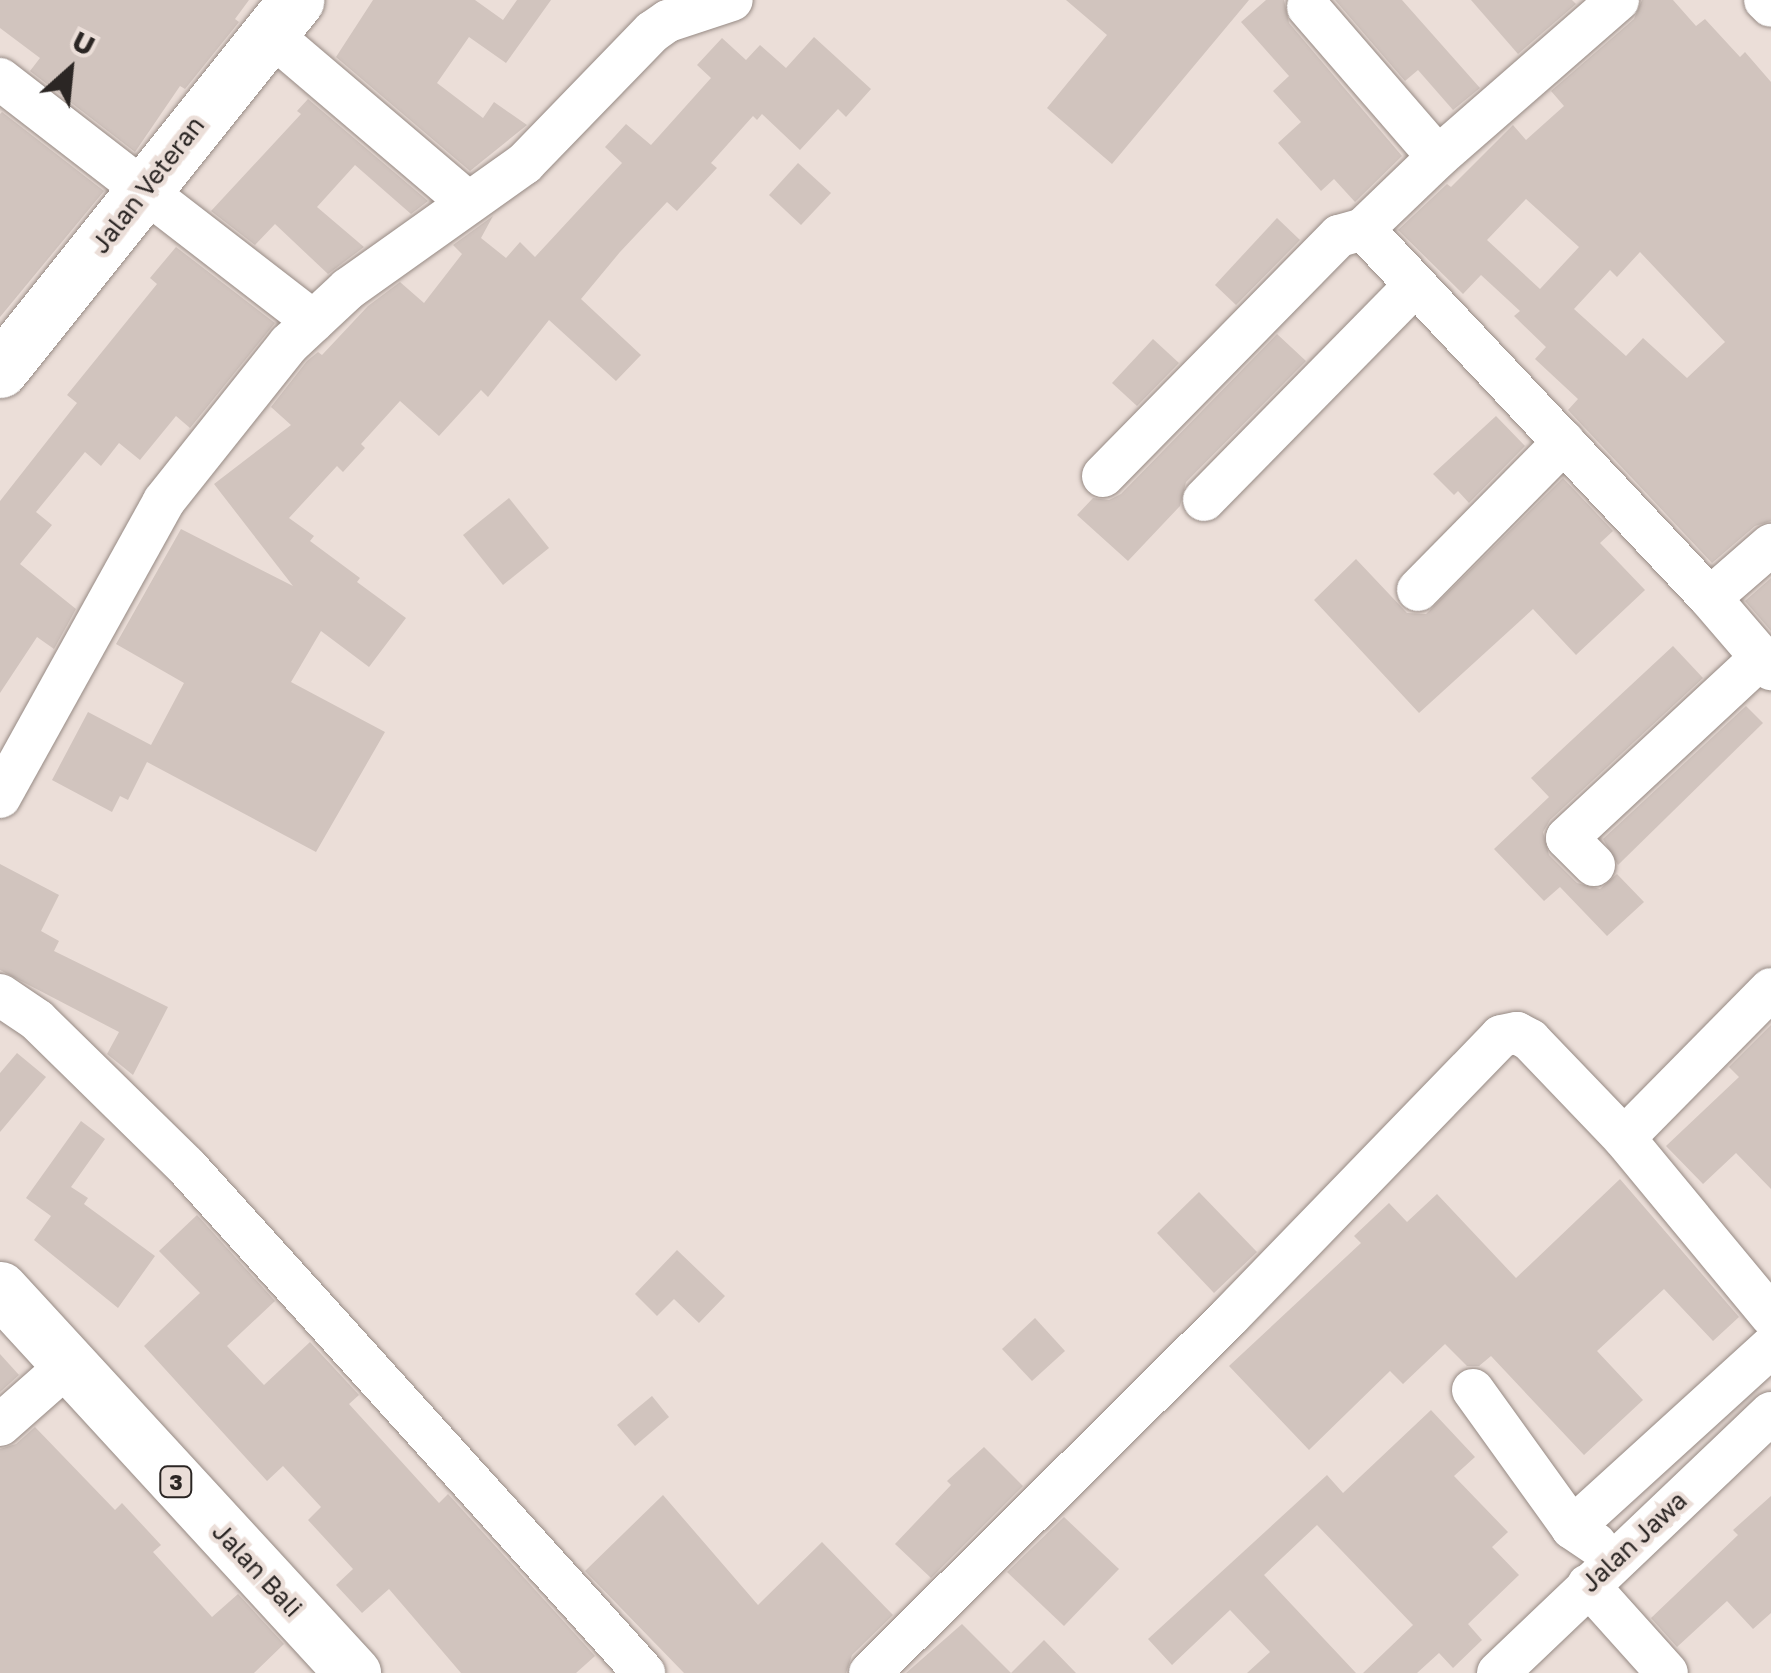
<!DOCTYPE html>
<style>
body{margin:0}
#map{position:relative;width:1771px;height:1673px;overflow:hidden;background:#ebded8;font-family:"Golos Text",sans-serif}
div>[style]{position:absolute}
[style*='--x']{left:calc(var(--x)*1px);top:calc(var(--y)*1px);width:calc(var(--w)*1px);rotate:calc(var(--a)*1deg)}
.building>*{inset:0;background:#d1c4be}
.roads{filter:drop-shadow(0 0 2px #968a84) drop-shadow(0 0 2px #968a84)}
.minor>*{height:42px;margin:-21px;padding:0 21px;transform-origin:21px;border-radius:21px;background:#fff}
.major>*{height:55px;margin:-27.5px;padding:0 27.5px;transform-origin:27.5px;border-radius:27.5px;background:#fff}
.highway>*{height:55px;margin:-27.5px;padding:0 27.5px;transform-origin:27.5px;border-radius:27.5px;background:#fff}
span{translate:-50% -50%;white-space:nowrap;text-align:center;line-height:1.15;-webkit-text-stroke:9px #ebded8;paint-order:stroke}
.shield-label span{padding:2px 8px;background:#ebded8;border:2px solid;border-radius:8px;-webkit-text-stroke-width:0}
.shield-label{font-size:22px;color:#2b2624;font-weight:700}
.street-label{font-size:25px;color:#2b2624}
.north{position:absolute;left:20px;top:20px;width:100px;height:100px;-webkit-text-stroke:8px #ebded8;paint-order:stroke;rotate:27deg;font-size:28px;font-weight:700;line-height:40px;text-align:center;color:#2b2624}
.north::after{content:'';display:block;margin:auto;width:35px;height:45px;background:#2b2624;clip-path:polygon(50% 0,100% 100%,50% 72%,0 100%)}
</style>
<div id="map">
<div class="building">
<i style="clip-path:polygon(0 0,249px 0,235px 19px,239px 22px,185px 89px,180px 86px,135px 152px,30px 71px,40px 58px,0 28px)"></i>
<i style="clip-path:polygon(373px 0,475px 0,503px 20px,517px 0,551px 0,506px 63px,469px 37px,437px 83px,483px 118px,494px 102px,527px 125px,470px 171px,336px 57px)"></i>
<i style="clip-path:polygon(1066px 0,1249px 0,1112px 164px,1047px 108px,1107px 35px)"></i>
<i style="clip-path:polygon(1266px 0,1284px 0,1289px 23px,1402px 156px,1355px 202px,1334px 179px,1321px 191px,1278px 143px,1301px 122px,1273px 91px,1289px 76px,1241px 22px)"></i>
<i style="clip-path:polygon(1335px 0,1402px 0,1480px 88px,1453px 110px,1418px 70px,1405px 81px)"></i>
<i style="clip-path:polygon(1471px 0,1572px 0,1576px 4px,1518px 54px)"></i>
<i style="clip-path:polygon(evenodd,1642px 0,1673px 0,1696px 26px,1705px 19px,1740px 57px,1745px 52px,1771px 82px,1771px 521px,1755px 526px,1712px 563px,1568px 410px,1578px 399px,1535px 359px,1546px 347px,1514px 316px,1520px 311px,1481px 275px,1463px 294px,1398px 230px,1447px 184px,1451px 187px,1513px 125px,1526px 140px,1564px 106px,1551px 91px,1634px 19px,1642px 0,1526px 199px,1579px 247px,1540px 289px,1487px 240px,1526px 199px,1642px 0,1640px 252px,1725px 342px,1687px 378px,1643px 338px,1626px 356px,1574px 309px,1610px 270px,1617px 277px,1640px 252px)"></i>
<i style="clip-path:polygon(814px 37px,871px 89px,846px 117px,838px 109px,800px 150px,762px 114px,757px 120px,753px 116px,711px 163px,717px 168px,677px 211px,667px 202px,620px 252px,581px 299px,641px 355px,616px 381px,549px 320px,488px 397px,481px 390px,439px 436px,400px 401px,361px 444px,365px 448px,343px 472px,337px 466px,289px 518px,314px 536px,310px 541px,360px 578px,357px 582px,406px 618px,369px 667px,321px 631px,291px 682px,385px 732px,316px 852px,147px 762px,128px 800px,120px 796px,112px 812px,52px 780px,88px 712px,151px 745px,184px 683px,116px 644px,181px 529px,293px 586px,214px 484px,291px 425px,271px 407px,307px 361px,318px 352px,322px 355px,368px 306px,400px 282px,424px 303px,462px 254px,453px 245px,493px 216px,481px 238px,506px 258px,520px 242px,535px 257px,622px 163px,605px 147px,626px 124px,651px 145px,711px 78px,697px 65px,722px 38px,746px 60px,760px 45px,786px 68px)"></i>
<i style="clip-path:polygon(308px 99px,428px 201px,411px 214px,355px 165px,317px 207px,364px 247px,328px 274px,275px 224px,255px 245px,211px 211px,301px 114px,297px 111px)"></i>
<i style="clip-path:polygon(2px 112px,104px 191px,0 317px,0 114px)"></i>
<i style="clip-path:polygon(798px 163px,831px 193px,801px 225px,769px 195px)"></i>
<i style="clip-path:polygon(1277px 218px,1300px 240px,1236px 305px,1215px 285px)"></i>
<i style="clip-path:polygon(176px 247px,275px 323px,190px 428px,176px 416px,140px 460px,119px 443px,101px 466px,85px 452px,36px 512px,52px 525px,20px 564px,76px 609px,54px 649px,37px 637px,0 693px,0 501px,77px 403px,67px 395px,157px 284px,150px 278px)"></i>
<i style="clip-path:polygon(1277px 334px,1306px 361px,1186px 482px,1180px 506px,1128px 561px,1077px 515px,1093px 498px,1109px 500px,1121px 494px)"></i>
<i style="clip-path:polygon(1153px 339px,1179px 363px,1137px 406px,1112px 383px)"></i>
<i style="clip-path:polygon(1496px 416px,1525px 446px,1469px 503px,1458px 491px,1454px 495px,1433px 474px)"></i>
<i style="clip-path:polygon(1563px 478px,1613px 531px,1600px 543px,1645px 590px,1576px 655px,1533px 609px,1419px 713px,1314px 600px,1356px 559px,1407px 613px,1426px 614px)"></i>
<i style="clip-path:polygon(509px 498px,549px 548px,503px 585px,463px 535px)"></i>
<i style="clip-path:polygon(1771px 578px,1771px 631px,1745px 601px)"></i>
<i style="clip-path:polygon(1673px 646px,1703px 678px,1550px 820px,1543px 832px,1549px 855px,1577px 883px,1600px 889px,1617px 874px,1644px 902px,1607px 936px,1560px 887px,1544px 901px,1494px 849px,1549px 797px,1531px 778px)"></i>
<i style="clip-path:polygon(1746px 706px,1763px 723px,1618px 865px,1603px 839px)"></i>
<i style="clip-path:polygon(0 864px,59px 895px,41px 931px,59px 941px,54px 951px,168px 1007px,133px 1075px,107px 1054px,119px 1032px,0 970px)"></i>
<i style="clip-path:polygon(1771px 1025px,1771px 1189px,1736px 1153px,1703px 1184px,1666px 1146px,1739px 1077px,1729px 1067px)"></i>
<i style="clip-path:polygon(17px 1053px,46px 1077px,0 1132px,0 1073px)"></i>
<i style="clip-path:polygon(81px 1121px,105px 1139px,71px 1187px,88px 1198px,84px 1204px,155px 1256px,118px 1308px,34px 1240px,51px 1216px,26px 1198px)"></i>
<i style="clip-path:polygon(1620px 1179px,1739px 1317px,1713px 1341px,1664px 1289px,1597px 1351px,1643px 1400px,1584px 1455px,1491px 1356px,1479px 1366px,1467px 1366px,1445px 1344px,1403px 1384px,1390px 1371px,1309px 1450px,1229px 1366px,1361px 1243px,1354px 1236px,1389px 1203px,1407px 1222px,1437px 1194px,1516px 1278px)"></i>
<i style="clip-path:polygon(1199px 1192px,1257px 1252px,1214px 1293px,1157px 1233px)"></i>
<i style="clip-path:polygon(197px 1215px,275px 1301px,227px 1346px,264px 1385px,310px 1342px,359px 1395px,349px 1404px,439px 1503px,448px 1494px,595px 1656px,576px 1673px,461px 1673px,389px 1589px,362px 1613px,336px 1585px,353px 1569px,308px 1520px,321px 1507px,283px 1466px,267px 1481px,144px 1346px,200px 1293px,159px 1251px)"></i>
<i style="clip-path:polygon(677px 1250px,725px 1296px,699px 1323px,674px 1299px,657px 1316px,635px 1294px)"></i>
<i style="clip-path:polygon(1035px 1318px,1065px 1351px,1032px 1381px,1002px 1349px)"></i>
<i style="clip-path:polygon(0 1354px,19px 1375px,0 1392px)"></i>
<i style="clip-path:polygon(652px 1396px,669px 1417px,635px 1446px,617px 1425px)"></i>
<i style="clip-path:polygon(1431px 1410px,1475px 1457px,1454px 1476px,1508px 1532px,1492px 1547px,1519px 1575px,1468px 1624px,1482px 1640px,1453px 1668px,1439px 1653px,1417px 1673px,1363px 1673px,1413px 1625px,1317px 1525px,1264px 1575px,1356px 1673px,1247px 1673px,1270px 1652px,1230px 1610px,1172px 1665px,1148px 1639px,1327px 1475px,1343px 1493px)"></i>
<i style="clip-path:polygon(35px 1427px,115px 1510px,122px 1503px,161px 1545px,153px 1552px,212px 1617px,238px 1594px,284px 1644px,254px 1673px,0 1673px,0 1449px,16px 1444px)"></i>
<i style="clip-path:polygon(984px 1447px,1023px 1486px,931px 1578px,895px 1544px,951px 1485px,947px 1481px)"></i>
<i style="clip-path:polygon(663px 1495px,758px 1605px,822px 1542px,893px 1615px,852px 1655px,846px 1673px,684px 1673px,585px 1571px)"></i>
<i style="clip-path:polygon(1771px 1496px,1771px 1613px,1753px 1629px,1727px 1601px,1677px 1647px,1651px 1618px,1738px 1535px,1733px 1530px)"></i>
<i style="clip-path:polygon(1064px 1517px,1119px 1569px,1064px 1626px,1007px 1572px)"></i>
<i style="clip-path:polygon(962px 1624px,1011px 1673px,1044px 1640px,1076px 1673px,906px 1673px)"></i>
</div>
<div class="roads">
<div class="minor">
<i style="--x:1765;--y:0;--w:8;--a:45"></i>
<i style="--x:1308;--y:7;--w:198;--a:49.1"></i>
<i style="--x:268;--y:32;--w:262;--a:40.4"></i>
<i style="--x:0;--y:79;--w:396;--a:37.7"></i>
<i style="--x:1363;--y:229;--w:507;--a:46.76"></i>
<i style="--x:1710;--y:598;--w:94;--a:49.3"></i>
<i style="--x:1103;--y:476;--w:337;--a:-45.5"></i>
<i style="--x:1339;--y:236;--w:25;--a:-16"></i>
<i style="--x:1363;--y:229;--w:104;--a:-43.8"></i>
<i style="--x:1438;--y:157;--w:239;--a:-41.1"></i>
<i style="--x:1204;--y:500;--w:300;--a:-45.5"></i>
<i style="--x:1418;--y:590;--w:208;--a:-45.4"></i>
<i style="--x:1710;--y:598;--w:81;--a:-41"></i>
<i style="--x:0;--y:797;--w:338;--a:-61"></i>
<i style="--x:164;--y:501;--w:201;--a:-51.5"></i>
<i style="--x:289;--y:344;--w:81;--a:-43"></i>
<i style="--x:348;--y:289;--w:216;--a:-35.4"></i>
<i style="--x:524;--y:164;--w:184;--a:-45.9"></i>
<i style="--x:652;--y:32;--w:19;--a:-35"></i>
<i style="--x:668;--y:21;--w:67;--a:-18.2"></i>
<i style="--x:1594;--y:865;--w:38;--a:-135"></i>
<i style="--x:1567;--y:838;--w:265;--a:-42.9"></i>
<i style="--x:0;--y:995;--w:45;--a:34"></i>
<i style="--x:37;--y:1020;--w:210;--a:44.4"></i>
<i style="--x:187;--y:1167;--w:682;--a:47.91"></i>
<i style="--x:1624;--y:1138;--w:209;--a:-45.4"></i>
<i style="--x:1473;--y:1390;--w:170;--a:54.3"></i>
<i style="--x:1572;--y:1528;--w:29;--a:34"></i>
<i style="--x:0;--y:1425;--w:91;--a:-41.4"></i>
<i style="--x:1572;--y:1528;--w:269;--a:-42.3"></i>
<i style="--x:1588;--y:1585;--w:118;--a:48.1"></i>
<i style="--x:870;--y:1673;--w:506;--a:-44.76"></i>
<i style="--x:1229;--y:1317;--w:391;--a:-45.9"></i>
<i style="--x:1501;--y:1036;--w:16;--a:-11"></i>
<i style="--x:1517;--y:1033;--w:15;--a:28"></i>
<i style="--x:1530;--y:1040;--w:136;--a:46.2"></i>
<i style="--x:1624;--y:1138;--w:231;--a:50.4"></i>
<i style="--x:1498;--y:1673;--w:377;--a:-43.6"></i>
</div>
<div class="major">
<i style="--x:0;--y:370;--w:474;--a:-51.3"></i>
</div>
<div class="highway">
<i style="--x:0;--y:1289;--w:522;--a:47.41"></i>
</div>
</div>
<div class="shield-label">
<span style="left:176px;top:1482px">3</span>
</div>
<div class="street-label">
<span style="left:148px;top:185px;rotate:-52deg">Jalan Veteran</span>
<span style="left:1634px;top:1542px;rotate:-43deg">Jalan Jawa</span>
<span style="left:257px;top:1570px;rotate:47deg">Jalan Bali</span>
</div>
<div class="north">U</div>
</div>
